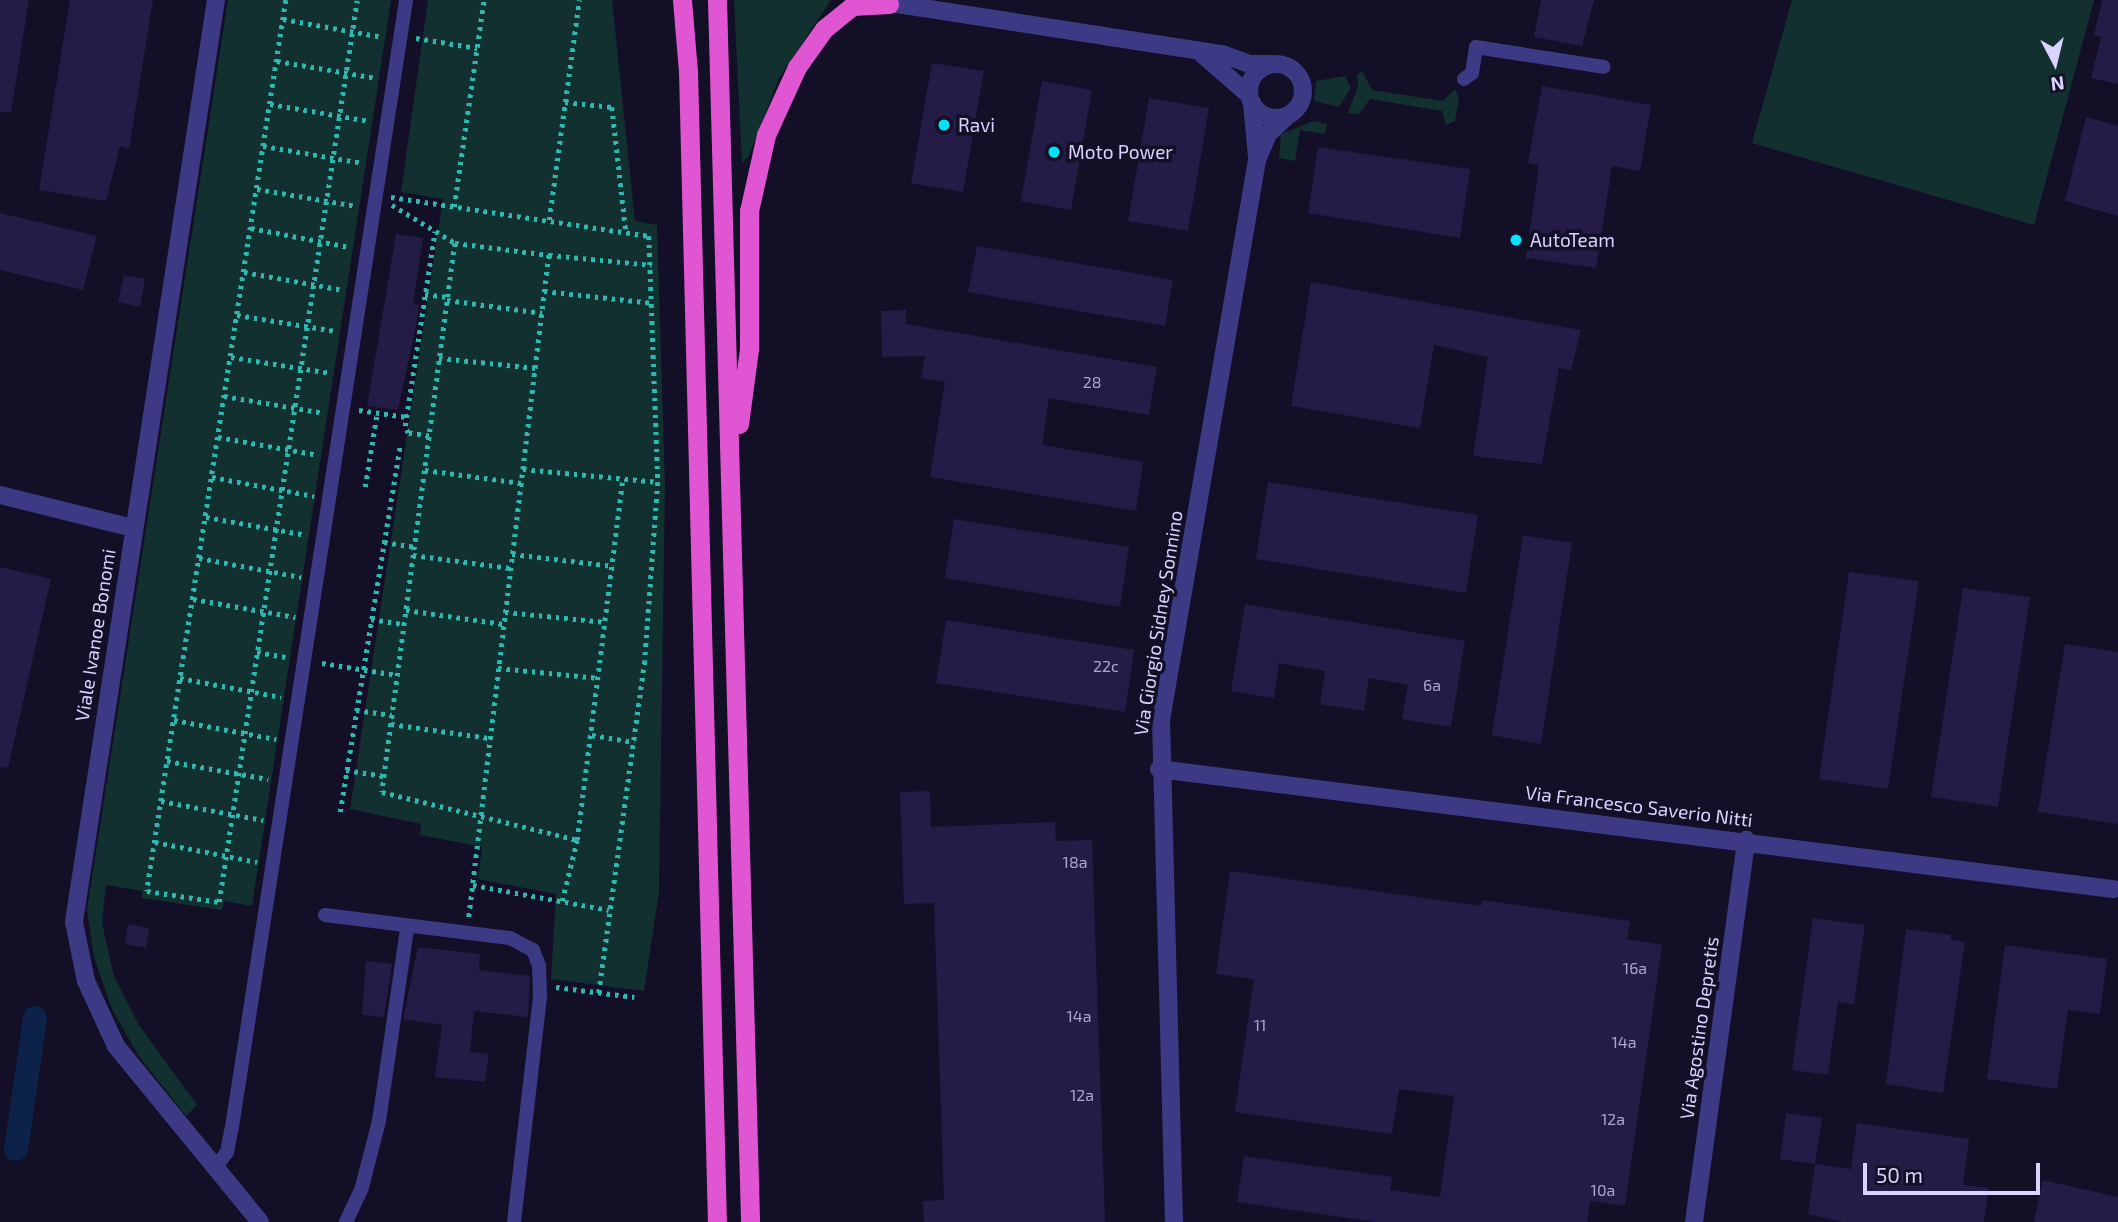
<!DOCTYPE html>
<style>
body{margin:0}
#map{position:relative;width:2118px;height:1222px;overflow:hidden;background:#130f26;font-family:"Exo 2",sans-serif}
div>[style]{position:absolute}
[style*='--x']{left:calc(var(--x)*1px);top:calc(var(--y)*1px);width:calc(var(--w)*1px);rotate:calc(var(--a)*1deg)}
.green>*{inset:0;background:#12302f}
.canal>*{height:24px;margin:-12px;padding:0 12px;transform-origin:12px;border-radius:12px;background:#0c2248}
.building>*{inset:0;background:#241b47}
.path>*{height:4.5px;margin-top:-2.25px;transform-origin:0;background:repeating-linear-gradient(90deg,#2fb8b0 0 3.5px,transparent 0 8.5px)}
.service>*{height:14px;margin:-7px;padding:0 7px;transform-origin:7px;border-radius:7px;background:#3d3a85}
.minor>*{height:18px;margin:-9px;padding:0 9px;transform-origin:9px;border-radius:9px;background:#3d3a85}
.minor>.ring{margin:-9px;padding:0;box-sizing:content-box;background:none;border:18px solid #3d3a85;border-radius:50%}
.trunk>*{height:19px;margin:-9.5px;padding:0 9.5px;transform-origin:9.5px;border-radius:9.5px;background:#e055d1}
.dots>*{width:19px;height:19px;translate:-50% -50%;box-sizing:border-box;border:4px solid #130f26;border-radius:50%}
span{translate:-50% -50%;white-space:nowrap;text-align:center;line-height:1.15;-webkit-text-stroke:7px #130f26;paint-order:stroke}
.number-label{font-size:16px;color:#aca6d1}
.number-label span{-webkit-text-stroke-width:0}
.poi-label{font-size:19px;color:#d9d4ff}
.left{translate:0 -50%;text-align:left}
.street-label{font-size:19px;color:#d9d4ff}
.north{position:absolute;left:2020px;top:28px;width:70px;height:70px;-webkit-text-stroke:5px #130f26;paint-order:stroke;rotate:173deg;font-size:19px;font-weight:700;line-height:28px;text-align:center;color:#d9d4ff}
.north::after{content:'';display:block;margin:auto;width:24px;height:32px;background:#d9d4ff;clip-path:polygon(50% 0,100% 100%,50% 72%,0 100%)}
.scale{position:absolute;left:1863px;top:1163px;width:177px;height:32px;box-sizing:border-box;border:4px solid #d9d4ff;border-top:0;padding-left:9px;font-size:21px;line-height:24px;white-space:nowrap;color:#d9d4ff;-webkit-text-stroke:5px #130f26;paint-order:stroke}
</style>
<div id="map">
<div class="green">
<i style="clip-path:polygon(228px 0,391px 0,252px 906px,224px 901px,222px 910px,142px 898px,142px 891px,106px 885px,102px 923px,114px 976px,139px 1025px,197px 1105px,186px 1116px,138px 1055px,111px 1007px,94px 957px,87px 910px)"></i>
<i style="clip-path:polygon(428px 0,612px 0,635px 221px,657px 225px,665px 484px,659px 892px,644px 991px,551px 979px,556px 894px,478px 879px,482px 847px,420px 835px,421px 824px,350px 809px,443px 199px,401px 192px)"></i>
<i style="clip-path:polygon(734px 0,831px 0,779px 78px,749px 156px,742px 163px)"></i>
<i style="clip-path:polygon(1792px 0,2094px 0,2034px 225px,1752px 143px)"></i>
<i style="clip-path:polygon(1362px 71px,1372px 90px,1443px 101px,1455px 89px,1459px 99px,1455px 121px,1446px 125px,1442px 111px,1370px 99px,1359px 114px,1348px 113px,1358px 86px,1357px 74px)"></i>
<i style="clip-path:polygon(1345px 76px,1351px 88px,1339px 107px,1314px 101px,1316px 81px)"></i>
<i style="clip-path:polygon(1314px 121px,1327px 124px,1325px 134px,1300px 130px,1295px 161px,1279px 158px,1281px 134px)"></i>
</div>
<div class="canal">
<i style="--x:16;--y:1149;--w:132;--a:-81.7"></i>
</div>
<div class="building">
<i style="clip-path:polygon(0 0,29px 0,11px 112px,0 112px)"></i>
<i style="clip-path:polygon(70px 0,153px 0,129px 149px,120px 146px,106px 201px,39px 190px)"></i>
<i style="clip-path:polygon(1541px 0,1594px 0,1582px 46px,1534px 37px)"></i>
<i style="clip-path:polygon(2102px 0,2118px 0,2118px 84px,2091px 78px,2101px 37px,2094px 35px)"></i>
<i style="clip-path:polygon(932px 63px,984px 71px,963px 192px,911px 183px)"></i>
<i style="clip-path:polygon(1042px 81px,1092px 90px,1071px 210px,1021px 201px)"></i>
<i style="clip-path:polygon(1542px 86px,1651px 105px,1640px 171px,1612px 166px,1596px 268px,1526px 258px,1539px 165px,1528px 163px)"></i>
<i style="clip-path:polygon(1149px 98px,1209px 108px,1188px 231px,1128px 221px)"></i>
<i style="clip-path:polygon(2086px 117px,2118px 126px,2118px 216px,2065px 201px)"></i>
<i style="clip-path:polygon(1318px 147px,1470px 169px,1460px 238px,1308px 213px)"></i>
<i style="clip-path:polygon(0 213px,97px 236px,83px 290px,0 270px)"></i>
<i style="clip-path:polygon(396px 234px,423px 238px,413px 304px,419px 305px,417px 321px,398px 410px,367px 406px)"></i>
<i style="clip-path:polygon(977px 246px,1173px 280px,1165px 326px,968px 292px)"></i>
<i style="clip-path:polygon(124px 275px,145px 279px,140px 307px,118px 302px)"></i>
<i style="clip-path:polygon(1311px 282px,1581px 330px,1571px 370px,1559px 368px,1542px 464px,1473px 456px,1488px 357px,1434px 345px,1420px 428px,1291px 406px)"></i>
<i style="clip-path:polygon(906px 310px,906px 324px,1157px 367px,1149px 415px,1049px 398px,1042px 445px,1143px 462px,1136px 511px,930px 477px,945px 382px,921px 378px,925px 356px,882px 357px,881px 311px)"></i>
<i style="clip-path:polygon(1268px 482px,1478px 515px,1466px 593px,1256px 559px)"></i>
<i style="clip-path:polygon(954px 519px,1129px 547px,1120px 607px,945px 578px)"></i>
<i style="clip-path:polygon(1523px 535px,1572px 543px,1541px 744px,1492px 735px)"></i>
<i style="clip-path:polygon(0 567px,51px 579px,8px 768px,0 767px)"></i>
<i style="clip-path:polygon(1849px 572px,1919px 581px,1888px 789px,1819px 779px)"></i>
<i style="clip-path:polygon(1963px 588px,2030px 597px,1998px 807px,1931px 797px)"></i>
<i style="clip-path:polygon(1245px 604px,1465px 641px,1451px 727px,1402px 719px,1408px 685px,1369px 678px,1364px 711px,1320px 704px,1325px 671px,1279px 663px,1274px 698px,1231px 691px)"></i>
<i style="clip-path:polygon(946px 620px,1134px 650px,1125px 712px,936px 683px)"></i>
<i style="clip-path:polygon(2065px 644px,2118px 652px,2118px 824px,2038px 812px)"></i>
<i style="clip-path:polygon(930px 791px,931px 827px,1055px 822px,1056px 841px,1092px 840px,1105px 1222px,924px 1222px,923px 1201px,944px 1200px,934px 903px,904px 904px,900px 792px)"></i>
<i style="clip-path:polygon(1230px 871px,1481px 906px,1482px 900px,1630px 921px,1627px 939px,1662px 945px,1625px 1206px,1590px 1201px,1587px 1222px,1376px 1222px,1237px 1202px,1244px 1156px,1392px 1177px,1390px 1190px,1440px 1197px,1454px 1096px,1399px 1089px,1392px 1134px,1235px 1112px,1254px 979px,1216px 974px)"></i>
<i style="clip-path:polygon(1813px 918px,1865px 925px,1854px 1005px,1838px 1002px,1828px 1075px,1792px 1070px)"></i>
<i style="clip-path:polygon(128px 924px,149px 928px,146px 948px,125px 944px)"></i>
<i style="clip-path:polygon(1906px 929px,1951px 935px,1951px 940px,1965px 942px,1943px 1093px,1886px 1084px)"></i>
<i style="clip-path:polygon(2005px 945px,2107px 959px,2100px 1014px,2068px 1010px,2057px 1089px,1987px 1079px)"></i>
<i style="clip-path:polygon(418px 947px,480px 954px,479px 970px,530px 976px,528px 1017px,474px 1011px,470px 1052px,489px 1054px,485px 1082px,435px 1077px,442px 1025px,403px 1019px)"></i>
<i style="clip-path:polygon(366px 961px,392px 964px,384px 1017px,362px 1015px)"></i>
<i style="clip-path:polygon(1786px 1113px,1822px 1118px,1815px 1164px,1780px 1159px)"></i>
<i style="clip-path:polygon(1857px 1123px,1969px 1139px,1963px 1185px,1989px 1188px,1984px 1222px,1843px 1222px,1808px 1214px,1815px 1164px,1851px 1169px)"></i>
<i style="clip-path:polygon(2043px 1180px,2118px 1197px,2118px 1222px,2034px 1222px)"></i>
</div>
<div class="path">
<i style="--x:286;--y:0;--w:902;--a:98.87"></i>
<i style="--x:147;--y:891;--w:73;--a:8.7"></i>
<i style="--x:219;--y:902;--w:912;--a:-81.3"></i>
<i style="--x:283;--y:19;--w:101;--a:10.3"></i>
<i style="--x:416;--y:38;--w:62;--a:9.3"></i>
<i style="--x:277;--y:61;--w:100;--a:9.7"></i>
<i style="--x:565;--y:102;--w:47;--a:6.1"></i>
<i style="--x:612;--y:107;--w:125;--a:83.6"></i>
<i style="--x:270;--y:104;--w:100;--a:9.7"></i>
<i style="--x:263;--y:146;--w:101;--a:9.6"></i>
<i style="--x:257;--y:189;--w:100;--a:9.7"></i>
<i style="--x:391;--y:197;--w:261;--a:8.6"></i>
<i style="--x:649;--y:236;--w:246;--a:87.9"></i>
<i style="--x:392;--y:205;--w:74;--a:31.1"></i>
<i style="--x:455;--y:243;--w:95;--a:7.3"></i>
<i style="--x:549;--y:255;--w:667;--a:96.89"></i>
<i style="--x:454;--y:207;--w:209;--a:-81.8"></i>
<i style="--x:549;--y:220;--w:222;--a:-82.2"></i>
<i style="--x:251;--y:228;--w:100;--a:11"></i>
<i style="--x:455;--y:243;--w:554;--a:97.57"></i>
<i style="--x:382;--y:792;--w:201;--a:13.8"></i>
<i style="--x:549;--y:255;--w:103;--a:5.5"></i>
<i style="--x:244;--y:272;--w:101;--a:10.3"></i>
<i style="--x:544;--y:291;--w:110;--a:6.3"></i>
<i style="--x:425;--y:294;--w:22;--a:8"></i>
<i style="--x:447;--y:300;--w:96;--a:7.8"></i>
<i style="--x:237;--y:315;--w:100;--a:9.2"></i>
<i style="--x:231;--y:357;--w:101;--a:9.1"></i>
<i style="--x:439;--y:358;--w:97;--a:5.9"></i>
<i style="--x:224;--y:396;--w:101;--a:9.6"></i>
<i style="--x:359;--y:410;--w:48;--a:8.5"></i>
<i style="--x:429;--y:436;--w:21;--a:-172"></i>
<i style="--x:408;--y:433;--w:8;--a:-113"></i>
<i style="--x:405;--y:426;--w:197;--a:-81.3"></i>
<i style="--x:218;--y:437;--w:102;--a:10.2"></i>
<i style="--x:523;--y:469;--w:136;--a:5.5"></i>
<i style="--x:658;--y:482;--w:179;--a:94.2"></i>
<i style="--x:645;--y:661;--w:335;--a:97.9"></i>
<i style="--x:425;--y:470;--w:97;--a:7.7"></i>
<i style="--x:212;--y:477;--w:104;--a:10.6"></i>
<i style="--x:365;--y:487;--w:75;--a:-80.8"></i>
<i style="--x:206;--y:517;--w:102;--a:10.2"></i>
<i style="--x:384;--y:542;--w:30;--a:9"></i>
<i style="--x:512;--y:554;--w:102;--a:6.8"></i>
<i style="--x:413;--y:555;--w:98;--a:7.6"></i>
<i style="--x:199;--y:558;--w:104;--a:10.6"></i>
<i style="--x:193;--y:599;--w:104;--a:10"></i>
<i style="--x:406;--y:610;--w:98;--a:8.2"></i>
<i style="--x:505;--y:612;--w:101;--a:5.7"></i>
<i style="--x:371;--y:619;--w:33;--a:9"></i>
<i style="--x:257;--y:652;--w:29;--a:10"></i>
<i style="--x:322;--y:663;--w:76;--a:9.1"></i>
<i style="--x:498;--y:668;--w:102;--a:5.6"></i>
<i style="--x:180;--y:678;--w:103;--a:10.7"></i>
<i style="--x:356;--y:710;--w:36;--a:8"></i>
<i style="--x:174;--y:720;--w:104;--a:10.6"></i>
<i style="--x:391;--y:724;--w:99;--a:8.1"></i>
<i style="--x:592;--y:735;--w:43;--a:9.5"></i>
<i style="--x:167;--y:761;--w:103;--a:10.1"></i>
<i style="--x:346;--y:770;--w:38;--a:9"></i>
<i style="--x:161;--y:801;--w:104;--a:10.6"></i>
<i style="--x:340;--y:812;--w:372;--a:-80.7"></i>
<i style="--x:155;--y:842;--w:104;--a:11.1"></i>
<i style="--x:473;--y:885;--w:138;--a:10.4"></i>
<i style="--x:562;--y:901;--w:63;--a:-76.2"></i>
<i style="--x:577;--y:840;--w:365;--a:-82.8"></i>
<i style="--x:556;--y:987;--w:79;--a:7.3"></i>
</div>
<div class="service">
<i style="--x:1464;--y:79;--w:10;--a:-37"></i>
<i style="--x:1472;--y:73;--w:26;--a:-81"></i>
<i style="--x:1476;--y:47;--w:129;--a:8.9"></i>
<i style="--x:325;--y:915;--w:186;--a:7.1"></i>
<i style="--x:510;--y:938;--w:26;--a:28"></i>
<i style="--x:533;--y:950;--w:17;--a:69"></i>
<i style="--x:539;--y:966;--w:31;--a:88"></i>
<i style="--x:540;--y:997;--w:226;--a:96.6"></i>
<i style="--x:215;--y:1168;--w:20;--a:-53"></i>
<i style="--x:227;--y:1152;--w:25;--a:-79"></i>
<i style="--x:232;--y:1127;--w:1140;--a:-81.22"></i>
<i style="--x:346;--y:1222;--w:38;--a:-65"></i>
<i style="--x:362;--y:1187;--w:68;--a:-75.6"></i>
<i style="--x:379;--y:1121;--w:195;--a:-81.7"></i>
</div>
<div class="minor">
<i style="--x:216;--y:0;--w:933;--a:98.76"></i>
<i style="--x:74;--y:922;--w:60;--a:78.5"></i>
<i style="--x:86;--y:981;--w:72;--a:65.2"></i>
<i style="--x:116;--y:1046;--w:227;--a:50.7"></i>
<i style="--x:878;--y:1;--w:348;--a:8.8"></i>
<i style="--x:1222;--y:54;--w:30;--a:20"></i>
<i style="--x:1250;--y:64;--w:23;--a:0"></i>
<i style="--x:1202;--y:54;--w:62;--a:41.1"></i>
<i class="ring" style="left:1249px;top:64px;width:36px;height:36px"></i>
<i style="--x:1252;--y:103;--w:54;--a:84.7"></i>
<i style="--x:0;--y:495;--w:137;--a:13.9"></i>
<i style="--x:1159;--y:769;--w:962;--a:7.17"></i>
<i style="--x:1174;--y:1222;--w:502;--a:-91.48"></i>
<i style="--x:1161;--y:720;--w:568;--a:-80.27"></i>
<i style="--x:1257;--y:160;--w:28;--a:-67"></i>
<i style="--x:1268;--y:134;--w:25;--a:-43"></i>
<i style="--x:1694;--y:1222;--w:386;--a:-82.2"></i>
</div>
<div class="trunk">
<i style="--x:682;--y:0;--w:71;--a:85.2"></i>
<i style="--x:688;--y:71;--w:1151;--a:88.56"></i>
<i style="--x:717;--y:0;--w:1222;--a:88.45"></i>
<i style="--x:739;--y:424;--w:76;--a:-82.4"></i>
<i style="--x:749;--y:349;--w:138;--a:-90"></i>
<i style="--x:749;--y:211;--w:78;--a:-77.4"></i>
<i style="--x:766;--y:135;--w:75;--a:-65.5"></i>
<i style="--x:797;--y:67;--w:47;--a:-54.6"></i>
<i style="--x:824;--y:29;--w:36;--a:-39"></i>
<i style="--x:852;--y:6;--w:37;--a:-3"></i>
</div>
<div class="dots">
<i style="left:944px;top:125px;background:#00e5ff"></i>
<i style="left:1054px;top:152px;background:#00e5ff"></i>
<i style="left:1516px;top:240px;background:#00e5ff"></i>
</div>
<div class="number-label">
<span style="left:1092px;top:382px">28</span>
<span style="left:1106px;top:666px">22c</span>
<span style="left:1432px;top:685px">6a</span>
<span style="left:1075px;top:862px">18a</span>
<span style="left:1635px;top:968px">16a</span>
<span style="left:1079px;top:1016px">14a</span>
<span style="left:1260px;top:1025px">11</span>
<span style="left:1624px;top:1042px">14a</span>
<span style="left:1082px;top:1095px">12a</span>
<span style="left:1613px;top:1119px">12a</span>
<span style="left:1603px;top:1190px">10a</span>
</div>
<div class="poi-label">
<span class="left" style="left:958px;top:125px">Ravi</span>
<span class="left" style="left:1068px;top:152px">Moto Power</span>
<span class="left" style="left:1530px;top:240px">AutoTeam</span>
</div>
<div class="street-label">
<span style="left:1158px;top:623px;rotate:-81deg">Via Giorgio Sidney Sonnino</span>
<span style="left:95px;top:635px;rotate:-81deg">Viale Ivanoe Bonomi</span>
<span style="left:1639px;top:806px;rotate:7deg">Via Francesco Saverio Nitti</span>
<span style="left:1699px;top:1028px;rotate:-82deg">Via Agostino Depretis</span>
</div>
<div class="north">N</div>
<div class="scale">50 m</div>
</div>
